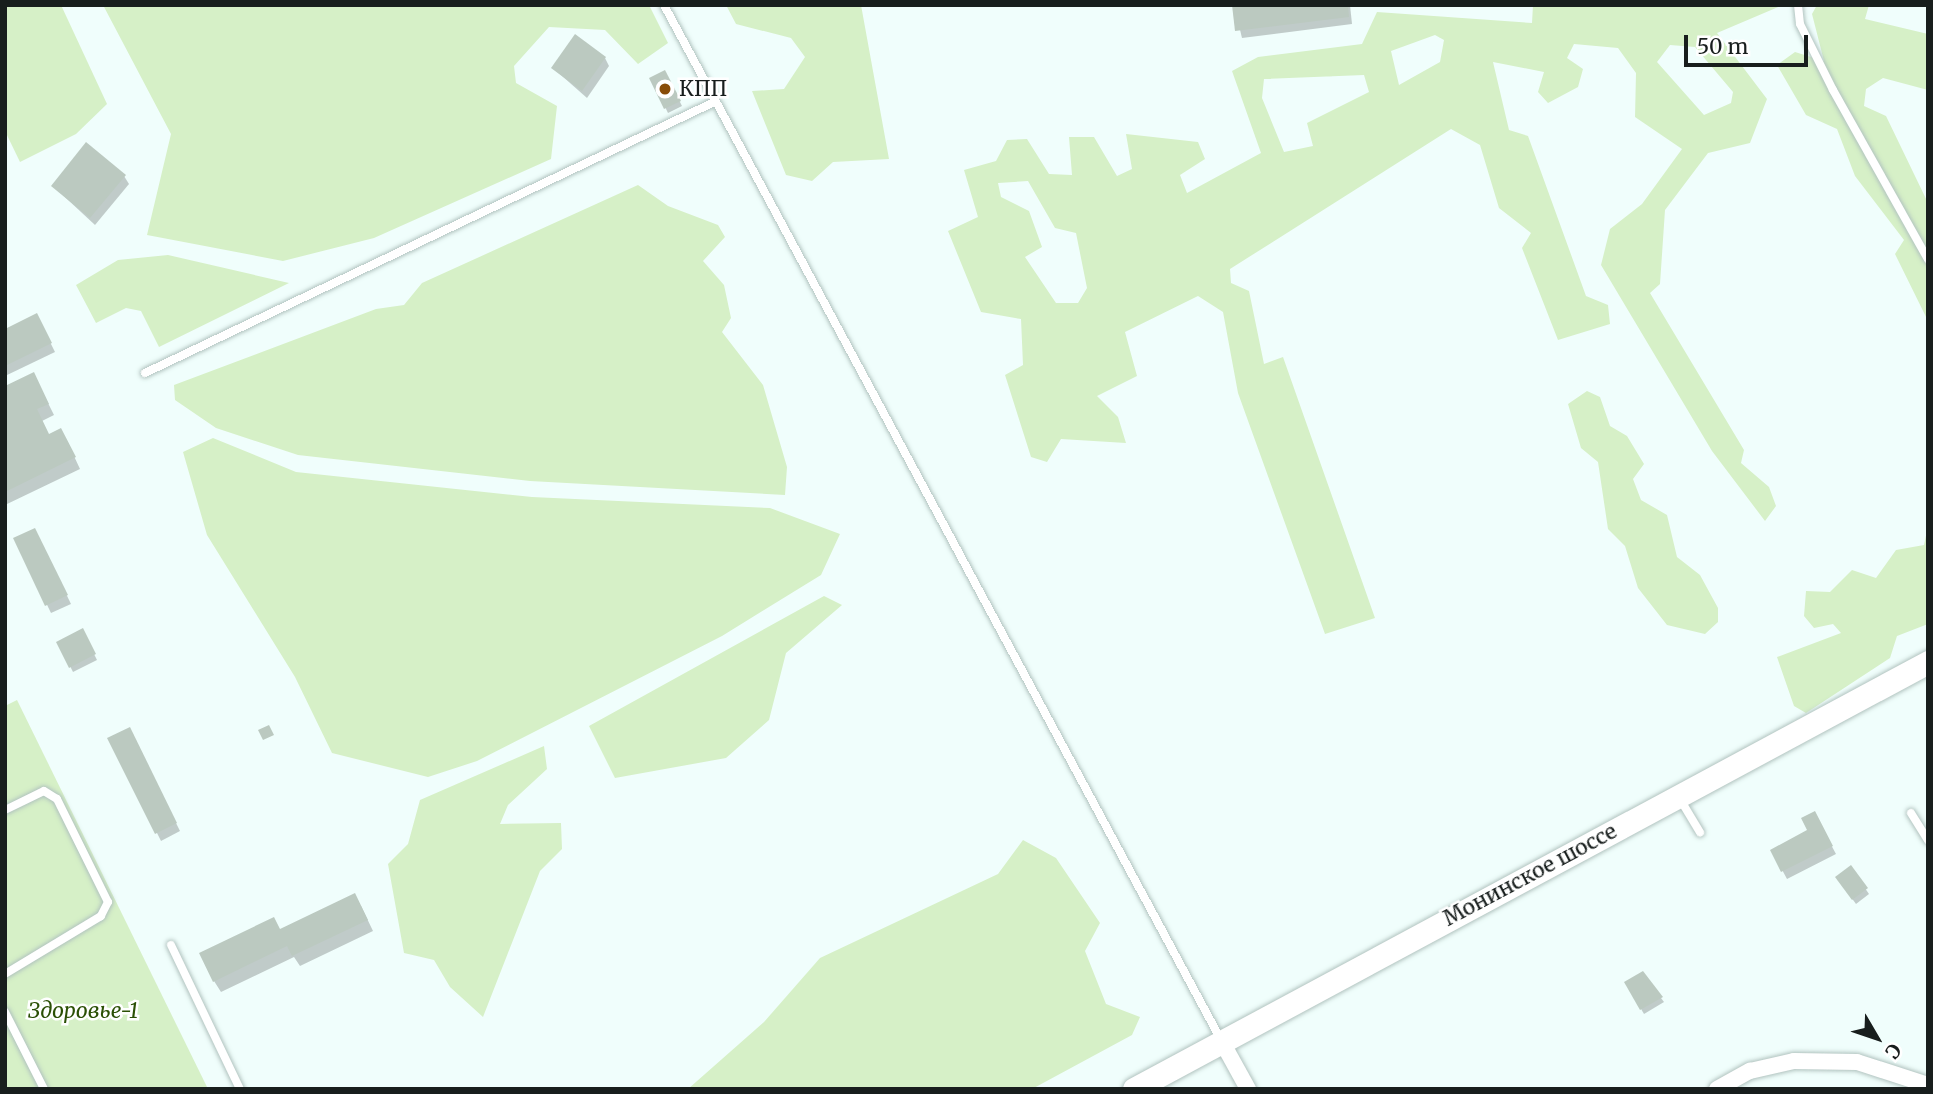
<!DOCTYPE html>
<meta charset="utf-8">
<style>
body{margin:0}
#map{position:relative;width:1933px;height:1094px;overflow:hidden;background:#f0fefc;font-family:Merriweather,serif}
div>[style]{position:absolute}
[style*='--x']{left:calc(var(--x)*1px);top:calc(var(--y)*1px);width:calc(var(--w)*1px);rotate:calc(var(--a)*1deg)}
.green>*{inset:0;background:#d6f0c7}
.shadow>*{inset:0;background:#0003}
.building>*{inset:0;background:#bbc9c0}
.roads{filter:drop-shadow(0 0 2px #b1c3bf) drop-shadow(0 0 2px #b1c3bf)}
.lane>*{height:8px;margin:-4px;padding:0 4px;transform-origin:4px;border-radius:4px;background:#fff}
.street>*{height:16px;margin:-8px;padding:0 8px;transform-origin:8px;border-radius:8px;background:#fff}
.secondary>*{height:23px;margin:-11.5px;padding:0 11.5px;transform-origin:11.5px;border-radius:11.5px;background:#fff}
.dots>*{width:19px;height:19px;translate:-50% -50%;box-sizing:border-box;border:4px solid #fff;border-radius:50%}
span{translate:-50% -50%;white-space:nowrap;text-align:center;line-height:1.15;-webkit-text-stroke:5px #fff;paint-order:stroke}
.poi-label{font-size:21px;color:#181e1d}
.left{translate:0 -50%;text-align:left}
.street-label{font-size:21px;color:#181e1d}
.park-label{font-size:21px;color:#2b5005;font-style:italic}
.frame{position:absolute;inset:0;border:7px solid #181e1d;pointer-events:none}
.north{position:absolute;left:1842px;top:1003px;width:70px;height:70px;-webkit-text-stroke:5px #fff;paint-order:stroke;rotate:129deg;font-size:19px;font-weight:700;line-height:28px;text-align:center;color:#181e1d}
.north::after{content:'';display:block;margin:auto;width:24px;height:32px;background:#181e1d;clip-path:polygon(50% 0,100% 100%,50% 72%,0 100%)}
.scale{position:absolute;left:1684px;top:35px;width:124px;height:32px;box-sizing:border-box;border:4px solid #181e1d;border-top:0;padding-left:9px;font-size:21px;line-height:24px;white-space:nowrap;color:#181e1d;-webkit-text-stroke:5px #fff;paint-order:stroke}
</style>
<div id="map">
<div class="green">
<i style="clip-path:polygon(5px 5px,61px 5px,107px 104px,76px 134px,20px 162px,5px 131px)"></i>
<i style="clip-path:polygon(103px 5px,649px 5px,668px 43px,638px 64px,605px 30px,549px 27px,514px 66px,516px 83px,557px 106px,551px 159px,374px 238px,283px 261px,147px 235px,171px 134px)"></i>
<i style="clip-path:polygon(726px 5px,861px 5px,889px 159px,833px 162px,812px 181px,786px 175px,752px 91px,784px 89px,805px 57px,791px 38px,736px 24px)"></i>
<i style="clip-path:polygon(evenodd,1533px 5px,1783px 5px,1717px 33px,1767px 99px,1750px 143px,1708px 153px,1665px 210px,1660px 284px,1650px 293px,1744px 450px,1741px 463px,1769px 487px,1776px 506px,1765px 521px,1712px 451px,1601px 265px,1610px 229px,1642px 204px,1682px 149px,1635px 117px,1636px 73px,1618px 48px,1574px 44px,1567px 58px,1583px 69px,1578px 87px,1548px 103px,1538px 92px,1544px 72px,1493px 62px,1509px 130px,1528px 136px,1586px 296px,1608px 305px,1610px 324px,1558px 340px,1522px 248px,1531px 233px,1499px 208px,1480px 145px,1451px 129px,1230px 269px,1231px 283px,1249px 291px,1264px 364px,1283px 357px,1375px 618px,1325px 634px,1238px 393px,1223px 312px,1198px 296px,1125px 332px,1137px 376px,1097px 396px,1118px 417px,1126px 443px,1061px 439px,1047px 462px,1031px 457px,1005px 375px,1023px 365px,1021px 319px,981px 312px,948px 231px,978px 217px,964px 170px,996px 161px,1007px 140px,1027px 139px,1049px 174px,1072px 175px,1069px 137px,1094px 137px,1117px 176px,1132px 169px,1126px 134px,1198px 142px,1205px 159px,1180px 175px,1187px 193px,1261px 153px,1232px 71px,1258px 57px,1362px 44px,1377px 12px,1532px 23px,1533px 5px,1435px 35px,1444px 40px,1440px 62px,1399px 85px,1391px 51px,1435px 35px,1533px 5px,1670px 45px,1695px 47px,1733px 92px,1731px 103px,1704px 115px,1657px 62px,1670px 45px,1533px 5px,1364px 75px,1369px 92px,1307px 123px,1313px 146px,1284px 152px,1262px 98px,1264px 79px,1364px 75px,1533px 5px,1028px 181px,1055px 228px,1076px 233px,1087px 288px,1078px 303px,1056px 303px,1025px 257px,1042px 247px,1029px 211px,1001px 197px,998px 183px,1028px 181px)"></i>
<i style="clip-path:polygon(1817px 5px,1869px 5px,1865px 19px,1928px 34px,1928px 90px,1883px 78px,1866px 89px,1864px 106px,1886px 116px,1928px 203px,1928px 321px,1895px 254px,1904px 240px,1855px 176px,1837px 129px,1806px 115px,1777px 65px,1795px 52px,1824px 61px,1812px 14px)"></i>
<i style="clip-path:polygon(638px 185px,668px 206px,718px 225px,725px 237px,703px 261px,724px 285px,731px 318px,722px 332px,763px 385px,787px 467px,785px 495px,530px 481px,298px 455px,216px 428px,175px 400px,174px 385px,376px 309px,404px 305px,422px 283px)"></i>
<i style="clip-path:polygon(168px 255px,289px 283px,159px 347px,141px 311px,126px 308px,96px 323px,76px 285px,118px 260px)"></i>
<i style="clip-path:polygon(1587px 391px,1600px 397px,1610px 426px,1627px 436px,1644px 464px,1633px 479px,1641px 500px,1667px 515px,1677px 557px,1700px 575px,1718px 608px,1718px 622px,1705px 634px,1667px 625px,1638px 588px,1625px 546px,1608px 529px,1598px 462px,1581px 448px,1568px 404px)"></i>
<i style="clip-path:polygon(213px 438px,296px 472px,532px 497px,770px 508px,840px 534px,821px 575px,722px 636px,477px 761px,428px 777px,332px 753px,295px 677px,207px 535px,183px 452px)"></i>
<i style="clip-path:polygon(1928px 526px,1928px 624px,1897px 636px,1890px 658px,1806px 713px,1794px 706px,1777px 657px,1841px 633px,1833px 624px,1814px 628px,1804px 616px,1806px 591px,1830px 592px,1852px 570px,1876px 578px,1896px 550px,1924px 545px)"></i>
<i style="clip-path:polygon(824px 596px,842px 605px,786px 653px,769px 720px,726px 758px,615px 778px,589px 726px)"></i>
<i style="clip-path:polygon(17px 700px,208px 1089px,5px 1089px,5px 706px)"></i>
<i style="clip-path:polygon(544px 746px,547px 769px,508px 805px,500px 824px,561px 823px,562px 849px,540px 871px,483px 1017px,450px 987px,434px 960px,404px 953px,388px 864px,408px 844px,420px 800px)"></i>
<i style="clip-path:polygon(1023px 840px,1056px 858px,1100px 923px,1085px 951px,1106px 1004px,1140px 1017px,1132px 1035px,1032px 1089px,688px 1089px,764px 1022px,820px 958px,998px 874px)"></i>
</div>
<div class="shadow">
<i style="clip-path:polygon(1234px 5px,1350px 5px,1352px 24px,1242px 38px)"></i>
<i style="clip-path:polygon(605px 58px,609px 66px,587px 98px,553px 68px)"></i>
<i style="clip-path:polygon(665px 72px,682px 106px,668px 113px,651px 78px)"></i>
<i style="clip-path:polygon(124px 176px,129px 184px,95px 225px,53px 186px)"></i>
<i style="clip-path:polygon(41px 324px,55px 352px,5px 376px,5px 331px)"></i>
<i style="clip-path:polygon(39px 385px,54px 415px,42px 421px,49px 436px,67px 441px,80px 469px,5px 505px,5px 388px)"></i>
<i style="clip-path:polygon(39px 538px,71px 604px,51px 613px,15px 539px)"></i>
<i style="clip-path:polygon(82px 630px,97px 660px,73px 672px,58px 642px)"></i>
<i style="clip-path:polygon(133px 737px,180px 831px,161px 841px,157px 833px)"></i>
<i style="clip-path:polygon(1814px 813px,1836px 854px,1787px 879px,1772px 851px,1810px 831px)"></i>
<i style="clip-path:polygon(1851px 868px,1869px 894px,1856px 904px,1840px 882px)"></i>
<i style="clip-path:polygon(361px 906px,373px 931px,300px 966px,294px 957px,221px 992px,214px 981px,280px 930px)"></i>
<i style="clip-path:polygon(1626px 983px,1661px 998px,1664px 1002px,1644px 1014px)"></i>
</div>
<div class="building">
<i style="clip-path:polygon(1232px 5px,1348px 5px,1349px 17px,1235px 31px)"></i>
<i style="clip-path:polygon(575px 34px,606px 57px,582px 91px,551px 68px)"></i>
<i style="clip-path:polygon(665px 70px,681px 101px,664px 109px,649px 78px)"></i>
<i style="clip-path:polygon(86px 142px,126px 175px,90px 218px,51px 186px)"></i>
<i style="clip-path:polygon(37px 313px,52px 343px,5px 366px,5px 329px)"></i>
<i style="clip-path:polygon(34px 372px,49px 404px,37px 409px,49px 434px,61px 428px,76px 457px,5px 492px,5px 386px)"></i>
<i style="clip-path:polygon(35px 528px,68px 595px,45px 606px,13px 538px)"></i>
<i style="clip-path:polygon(83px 628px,96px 654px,69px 668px,56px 642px)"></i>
<i style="clip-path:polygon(269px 725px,274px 735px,263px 740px,258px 730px)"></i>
<i style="clip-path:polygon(130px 727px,177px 823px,155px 834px,107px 738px)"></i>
<i style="clip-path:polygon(1815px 811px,1833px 846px,1781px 872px,1770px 850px,1807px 830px,1801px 818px)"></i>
<i style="clip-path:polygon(1851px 865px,1868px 888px,1852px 900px,1835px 877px)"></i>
<i style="clip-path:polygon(355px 893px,368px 920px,292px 956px,287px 946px,213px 982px,199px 953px,274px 917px,280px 929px)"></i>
<i style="clip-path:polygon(1643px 971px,1663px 997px,1640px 1010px,1624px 982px)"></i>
</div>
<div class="roads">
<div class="lane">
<i style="--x:664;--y:5;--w:1175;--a:61.71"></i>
<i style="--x:1798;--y:5;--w:19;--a:84"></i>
<i style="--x:1800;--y:24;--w:74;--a:63.4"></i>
<i style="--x:1833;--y:90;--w:194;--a:60.7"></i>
<i style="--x:145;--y:373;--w:628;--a:-25.46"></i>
<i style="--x:1680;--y:799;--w:39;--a:59"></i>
<i style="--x:5;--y:810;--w:43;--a:-26"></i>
<i style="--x:44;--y:791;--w:15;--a:32"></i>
<i style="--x:57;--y:799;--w:115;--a:63.7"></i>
<i style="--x:108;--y:902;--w:16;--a:117"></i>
<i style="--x:101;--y:916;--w:112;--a:148.9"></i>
<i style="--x:1911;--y:813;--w:32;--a:58"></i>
<i style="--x:171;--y:945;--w:160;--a:64.4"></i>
<i style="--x:5;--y:1012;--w:86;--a:63.1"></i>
</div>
<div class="street">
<i style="--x:1221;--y:1040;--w:56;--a:61.1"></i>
<i style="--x:1717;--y:1089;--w:38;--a:-29"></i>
<i style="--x:1750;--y:1071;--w:45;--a:-12.8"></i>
<i style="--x:1794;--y:1061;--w:63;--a:0.9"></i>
<i style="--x:1857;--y:1062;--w:75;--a:17.9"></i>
</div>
<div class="secondary">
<i style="--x:1134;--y:1089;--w:902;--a:-28.27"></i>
</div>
</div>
<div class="dots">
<i style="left:665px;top:89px;background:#884c08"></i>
</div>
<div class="poi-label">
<span class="left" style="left:679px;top:89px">КПП</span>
</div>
<div class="street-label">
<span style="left:1530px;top:875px;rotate:-28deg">Монинское шоссе</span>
</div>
<div class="park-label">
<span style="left:83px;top:1011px">Здоровье-1</span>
</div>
<div class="frame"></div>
<div class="north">С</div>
<div class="scale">50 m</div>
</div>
